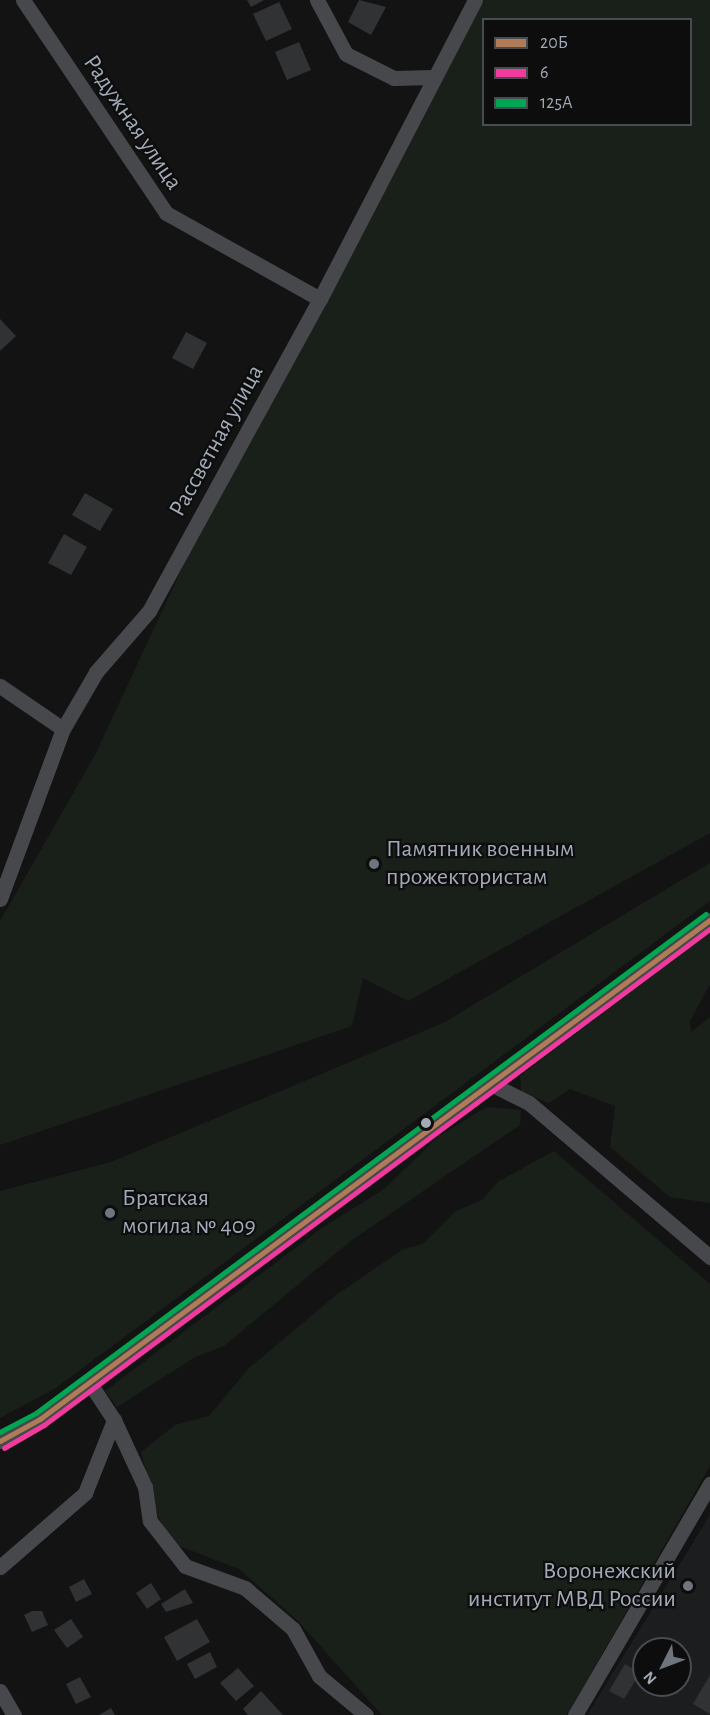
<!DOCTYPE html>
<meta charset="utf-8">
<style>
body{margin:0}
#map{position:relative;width:710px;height:1715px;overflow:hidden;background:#131313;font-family:"Alegreya Sans",sans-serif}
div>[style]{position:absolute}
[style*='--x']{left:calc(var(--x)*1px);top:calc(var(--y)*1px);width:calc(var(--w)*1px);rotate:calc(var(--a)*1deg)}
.built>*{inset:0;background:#1c1d1f}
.green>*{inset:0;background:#182019}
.building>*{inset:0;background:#313234}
.minor>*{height:15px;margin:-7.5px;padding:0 7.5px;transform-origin:7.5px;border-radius:7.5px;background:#46484c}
.bus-1>*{height:4.5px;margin:-2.25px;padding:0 2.25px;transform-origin:2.25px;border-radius:2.25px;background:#b07c57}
.bus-2>*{height:4.5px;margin:-2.25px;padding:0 2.25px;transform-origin:2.25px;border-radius:2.25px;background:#f13a9d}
.bus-3>*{height:4.5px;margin:-2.25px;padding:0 2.25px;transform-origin:2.25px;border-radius:2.25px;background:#00a651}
.dots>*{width:16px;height:16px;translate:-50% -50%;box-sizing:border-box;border:3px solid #0d0d0e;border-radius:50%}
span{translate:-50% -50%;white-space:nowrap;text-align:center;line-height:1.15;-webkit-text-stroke:4.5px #0d0d0e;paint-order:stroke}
.street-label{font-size:24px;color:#a1aab6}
.poi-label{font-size:24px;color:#a1aab6}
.left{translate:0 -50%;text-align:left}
.right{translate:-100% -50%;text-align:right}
.legend{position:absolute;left:482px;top:18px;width:210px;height:108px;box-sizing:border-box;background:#0d0d0e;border:2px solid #484c51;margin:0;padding:8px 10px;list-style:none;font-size:18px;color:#a1aab6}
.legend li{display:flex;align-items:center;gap:12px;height:30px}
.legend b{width:30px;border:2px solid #484c51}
.north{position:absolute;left:632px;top:1637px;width:60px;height:60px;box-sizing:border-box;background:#0d0d0e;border:2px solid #484c51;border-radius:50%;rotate:228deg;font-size:16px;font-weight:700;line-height:24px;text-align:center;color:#a1aab6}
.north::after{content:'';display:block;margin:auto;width:21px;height:27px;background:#6f757d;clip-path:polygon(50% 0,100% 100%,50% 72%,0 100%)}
</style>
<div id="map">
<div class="built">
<i style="clip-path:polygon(evenodd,710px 1514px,710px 1715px,587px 1715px,705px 1523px,710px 1514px,644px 1649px,680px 1649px,680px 1685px,644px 1685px,644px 1649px)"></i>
</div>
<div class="green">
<i style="clip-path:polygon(evenodd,484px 0,710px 0,710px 833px,408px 1001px,363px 978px,352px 1026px,0 1145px,0 921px,95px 755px,212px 504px,484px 0,484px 20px,690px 20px,690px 124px,484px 124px,484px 20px)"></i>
<i style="clip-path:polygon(710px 863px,710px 901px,56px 1388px,0 1418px,0 1191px,111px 1162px,443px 1023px)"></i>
<i style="clip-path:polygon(710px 933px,710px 984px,690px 1021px,691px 1032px,710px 1017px,710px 1203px,670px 1197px,610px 1147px,615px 1106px,570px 1089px,549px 1103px,521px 1092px,520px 1076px)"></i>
<i style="clip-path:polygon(486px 1107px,521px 1110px,520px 1125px,352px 1240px,224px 1346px,195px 1357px,117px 1407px,105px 1391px,322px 1228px,384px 1189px,438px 1137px)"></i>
<i style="clip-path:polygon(554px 1151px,710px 1284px,710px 1466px,567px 1715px,382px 1715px,297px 1620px,239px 1569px,174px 1544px,158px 1517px,141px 1452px,175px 1425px,209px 1416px,248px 1369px,336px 1295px,402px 1250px,422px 1244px,456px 1211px,482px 1200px,499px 1181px)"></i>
</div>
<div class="building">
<i style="clip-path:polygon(247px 0,264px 0,251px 7px)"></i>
<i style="clip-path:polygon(359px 0,386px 7px,371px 35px,348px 22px)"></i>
<i style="clip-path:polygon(279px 2px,292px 29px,266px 41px,253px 14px)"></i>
<i style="clip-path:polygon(299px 42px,311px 70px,287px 80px,275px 52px)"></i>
<i style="clip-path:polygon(0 319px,16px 336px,0 351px)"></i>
<i style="clip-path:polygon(186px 332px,207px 343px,193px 369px,172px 358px)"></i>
<i style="clip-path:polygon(85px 493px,113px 509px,100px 531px,72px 515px)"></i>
<i style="clip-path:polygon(64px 534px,87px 547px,71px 575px,48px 563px)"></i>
<i style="clip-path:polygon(84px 1579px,92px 1594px,76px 1602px,69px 1587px)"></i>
<i style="clip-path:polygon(151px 1583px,161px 1599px,147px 1609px,136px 1593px)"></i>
<i style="clip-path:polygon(185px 1589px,193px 1603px,166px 1612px,161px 1604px)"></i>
<i style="clip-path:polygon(32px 1611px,42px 1611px,48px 1625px,32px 1632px,24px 1615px)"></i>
<i style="clip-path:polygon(71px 1619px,83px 1637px,67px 1648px,54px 1630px)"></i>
<i style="clip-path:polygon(197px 1619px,210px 1642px,177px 1661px,164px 1637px)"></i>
<i style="clip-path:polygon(210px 1652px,217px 1667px,195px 1679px,187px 1664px)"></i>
<i style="clip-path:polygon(625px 1664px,640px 1673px,624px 1699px,609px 1691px)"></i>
<i style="clip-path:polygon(238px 1668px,254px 1686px,236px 1701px,220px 1683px)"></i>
<i style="clip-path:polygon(710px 1675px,710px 1714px,693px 1704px)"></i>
<i style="clip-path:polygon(80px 1677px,91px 1697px,76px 1704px,66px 1684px)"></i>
<i style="clip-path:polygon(261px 1691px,283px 1715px,248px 1715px,243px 1709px)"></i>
<i style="clip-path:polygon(111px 1708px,115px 1715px,99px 1715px)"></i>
</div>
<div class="minor">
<i style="--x:23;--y:0;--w:257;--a:56.1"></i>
<i style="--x:166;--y:213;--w:176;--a:29.2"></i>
<i style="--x:317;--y:0;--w:61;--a:61.8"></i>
<i style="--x:346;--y:54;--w:54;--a:26.6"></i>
<i style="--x:394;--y:78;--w:40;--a:-1.4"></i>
<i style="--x:0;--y:686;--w:76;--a:34.3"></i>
<i style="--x:0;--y:899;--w:181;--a:-69.7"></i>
<i style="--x:63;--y:729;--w:66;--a:-59.9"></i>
<i style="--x:96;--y:672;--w:81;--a:-49"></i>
<i style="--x:149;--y:611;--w:356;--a:-61.3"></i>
<i style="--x:320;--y:299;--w:337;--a:-62.6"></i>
<i style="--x:491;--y:1084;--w:42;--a:26.6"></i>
<i style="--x:529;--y:1103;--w:238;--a:40.4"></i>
<i style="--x:114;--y:1420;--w:74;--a:65.2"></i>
<i style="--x:145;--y:1487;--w:34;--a:82"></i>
<i style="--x:150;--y:1521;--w:57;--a:52.1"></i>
<i style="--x:185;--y:1566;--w:64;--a:20.1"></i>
<i style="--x:245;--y:1588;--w:63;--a:40.5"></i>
<i style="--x:293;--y:1629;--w:54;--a:61"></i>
<i style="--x:319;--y:1676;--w:61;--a:39.7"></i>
<i style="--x:0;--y:1441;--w:46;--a:-28.8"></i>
<i style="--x:40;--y:1419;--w:835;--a:-36.68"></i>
<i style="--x:0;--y:1567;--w:113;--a:-41"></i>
<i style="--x:85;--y:1493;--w:79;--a:-68.3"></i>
<i style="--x:114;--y:1420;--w:45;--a:-123.3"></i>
<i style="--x:0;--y:1691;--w:28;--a:60"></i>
<i style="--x:575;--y:1715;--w:268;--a:-59.7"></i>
</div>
<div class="bus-1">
<i style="--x:0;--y:1441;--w:46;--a:-28.8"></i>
<i style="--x:40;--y:1419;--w:835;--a:-36.68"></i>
</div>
<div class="bus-2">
<i style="--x:4;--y:1448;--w:46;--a:-29.9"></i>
<i style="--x:44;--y:1425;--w:830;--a:-36.68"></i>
</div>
<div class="bus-3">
<i style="--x:0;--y:1432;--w:41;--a:-27.8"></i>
<i style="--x:36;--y:1413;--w:835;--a:-36.68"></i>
</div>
<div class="dots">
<i style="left:374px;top:864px;background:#6f757d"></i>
<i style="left:426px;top:1123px;background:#a1aab6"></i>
<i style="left:110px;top:1213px;background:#6f757d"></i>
<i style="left:688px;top:1586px;background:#6f757d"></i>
</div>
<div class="street-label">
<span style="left:132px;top:123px;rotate:56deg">Радужная улица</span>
<span style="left:217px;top:441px;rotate:-61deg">Рассветная улица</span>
</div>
<div class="poi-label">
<span class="left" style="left:386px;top:864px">Памятник военным<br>прожектористам</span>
<span class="left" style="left:122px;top:1213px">Братская<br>могила № 409</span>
<span class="right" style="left:676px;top:1586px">Воронежский<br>институт МВД России</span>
</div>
<ul class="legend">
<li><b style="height:8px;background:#b07c57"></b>20Б</li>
<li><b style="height:8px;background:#f13a9d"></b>6</li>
<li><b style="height:8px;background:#00a651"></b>125А</li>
</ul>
<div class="north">N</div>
</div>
